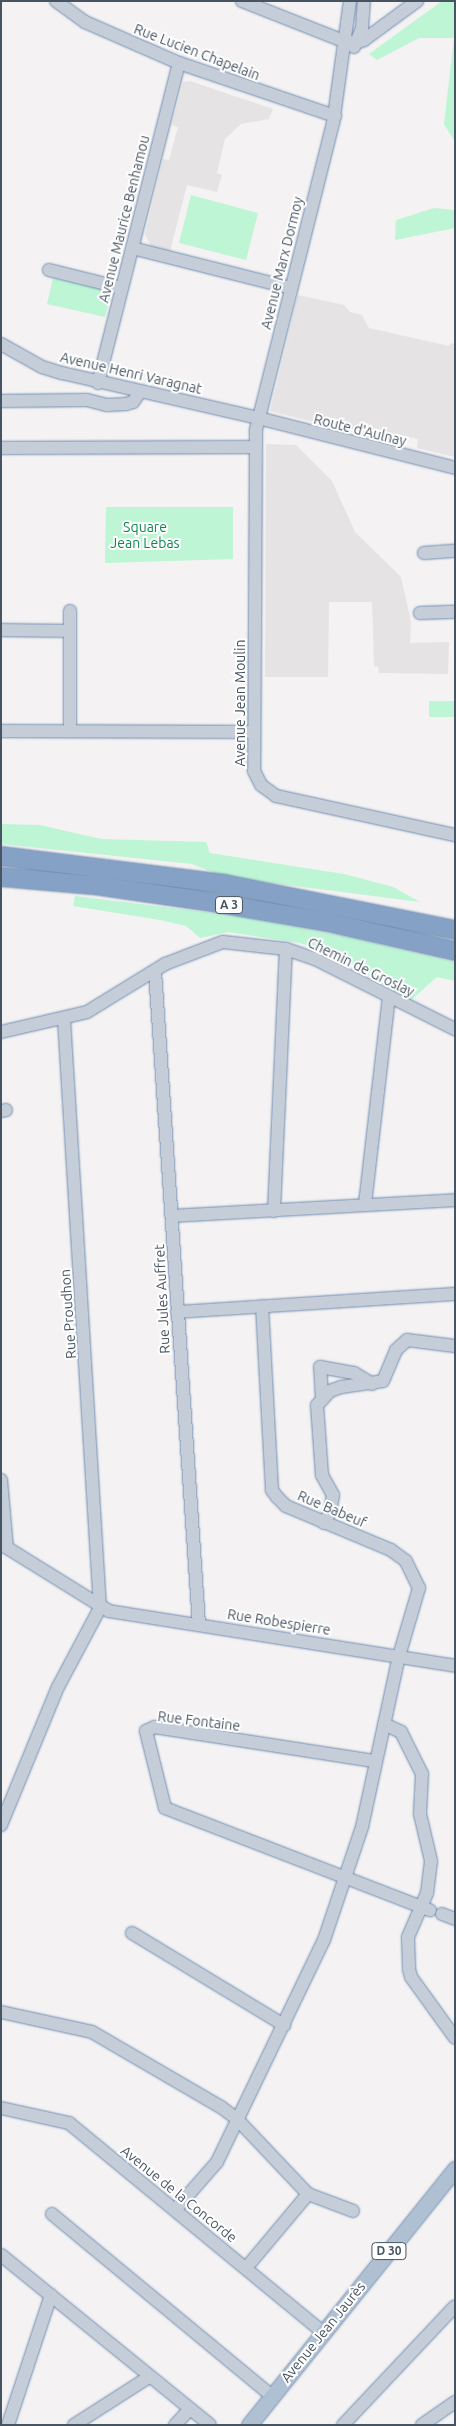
<!DOCTYPE html>
<meta charset="utf-8">
<style>
body{margin:0}
#map{position:relative;width:456px;height:2426px;overflow:hidden;background:#f4f2f2;font-family:Ubuntu,sans-serif}
div>[style]{position:absolute}
[style*='--x']{left:calc(var(--x)*1px);top:calc(var(--y)*1px);width:calc(var(--w)*1px);rotate:calc(var(--a)*1deg)}
.education>*{inset:0;background:#e5e3e4}
.green>*{inset:0;background:#bdf5d5}
.roads{filter:drop-shadow(0 0 1px #708cb1) drop-shadow(0 0 1px #708cb1)}
.minor>*{height:12px;margin:-6px;padding:0 6px;transform-origin:6px;border-radius:6px;background:#c4cdd8}
.major>*{height:15px;margin:-7.5px;padding:0 7.5px;transform-origin:7.5px;border-radius:7.5px;background:#afc0d3}
.highway>*{height:18px;margin:-9px;padding:0 9px;transform-origin:9px;border-radius:9px;background:#85a1c5}
span{translate:-50% -50%;white-space:nowrap;text-align:center;line-height:1.15;-webkit-text-stroke:4px #fff;paint-order:stroke}
.shield-label span{padding:1px 4px;background:#fff;border:1px solid;border-radius:4px;-webkit-text-stroke-width:0}
.shield-label{font-size:12px;color:#475462;font-weight:700}
.street-label{font-size:14px;color:#475462}
.park-label{font-size:14px;color:#0e8850}
.frame{position:absolute;inset:0;border:2px solid #475462;pointer-events:none}
</style>
<div id="map">
<div class="education">
<i style="clip-path:polygon(190px 81px,273px 109px,269px 119px,241px 124px,225px 139px,217px 173px,222px 175px,217px 192px,187px 185px,170px 251px,151px 247px,145px 234px,163px 159px,169px 160px,178px 127px,172px 125px,183px 82px)"></i>
<i style="clip-path:polygon(298px 295px,344px 305px,350px 312px,362px 315px,369px 328px,449px 346px,450px 343px,455px 344px,455px 457px,417px 448px,418px 439px,402px 436px,392px 441px,352px 432px,352px 429px,338px 428px,270px 411px)"></i>
<i style="clip-path:polygon(266px 444px,296px 445px,332px 481px,355px 532px,401px 577px,411px 622px,410px 643px,449px 642px,448px 674px,379px 673px,378px 667px,374px 666px,372px 602px,329px 602px,328px 677px,265px 677px)"></i>
</div>
<div class="green">
<i style="clip-path:polygon(442px 1px,455px 1px,455px 142px,444px 124px,454px 38px,419px 38px,377px 60px,369px 54px)"></i>
<i style="clip-path:polygon(191px 195px,258px 213px,246px 260px,179px 243px)"></i>
<i style="clip-path:polygon(434px 208px,455px 210px,455px 228px,395px 240px,396px 220px)"></i>
<i style="clip-path:polygon(53px 278px,106px 290px,110px 298px,105px 317px,47px 304px)"></i>
<i style="clip-path:polygon(106px 507px,233px 507px,233px 559px,105px 563px)"></i>
<i style="clip-path:polygon(429px 701px,455px 701px,455px 717px,429px 717px)"></i>
<i style="clip-path:polygon(1px 824px,40px 825px,101px 839px,206px 842px,210px 853px,344px 874px,393px 887px,420px 902px,225px 877px,192px 864px,1px 844px)"></i>
<i style="clip-path:polygon(75px 896px,237px 916px,348px 937px,455px 962px,455px 981px,437px 977px,410px 1001px,338px 956px,300px 943px,228px 932px,200px 938px,186px 926px,160px 920px,73px 906px)"></i>
</div>
<div class="roads">
<div class="minor">
<i style="--x:56;--y:1;--w:36;--a:36"></i>
<i style="--x:85;--y:22;--w:103;--a:23.6"></i>
<i style="--x:179;--y:63;--w:165;--a:18.8"></i>
<i style="--x:242;--y:1;--w:106;--a:21.5"></i>
<i style="--x:341;--y:40;--w:15;--a:11"></i>
<i style="--x:356;--y:43;--w:9;--a:-21"></i>
<i style="--x:364;--y:40;--w:66;--a:-36.3"></i>
<i style="--x:350;--y:1;--w:123;--a:97.9"></i>
<i style="--x:333;--y:123;--w:317;--a:104.1"></i>
<i style="--x:256;--y:430;--w:341;--a:90.3"></i>
<i style="--x:254;--y:771;--w:16;--a:63"></i>
<i style="--x:261;--y:785;--w:19;--a:36"></i>
<i style="--x:276;--y:796;--w:183;--a:12.3"></i>
<i style="--x:354;--y:47;--w:21;--a:-67"></i>
<i style="--x:362;--y:28;--w:27;--a:-86"></i>
<i style="--x:132;--y:248;--w:164;--a:14.1"></i>
<i style="--x:49;--y:270;--w:75;--a:13.9"></i>
<i style="--x:1;--y:344;--w:47;--a:29.3"></i>
<i style="--x:42;--y:367;--w:21;--a:17"></i>
<i style="--x:62;--y:373;--w:201;--a:12.9"></i>
<i style="--x:258;--y:418;--w:203;--a:14.2"></i>
<i style="--x:98;--y:383;--w:330;--a:-75.8"></i>
<i style="--x:1;--y:401;--w:86;--a:-0.7"></i>
<i style="--x:87;--y:400;--w:21;--a:14"></i>
<i style="--x:107;--y:405;--w:19;--a:-3"></i>
<i style="--x:126;--y:404;--w:7;--a:-16"></i>
<i style="--x:133;--y:402;--w:12;--a:-55"></i>
<i style="--x:1;--y:448;--w:254;--a:-0.2"></i>
<i style="--x:424;--y:553;--w:31;--a:-4"></i>
<i style="--x:420;--y:613;--w:35;--a:-2"></i>
<i style="--x:1;--y:630;--w:69;--a:0.8"></i>
<i style="--x:1;--y:731;--w:252;--a:0.2"></i>
<i style="--x:70;--y:731;--w:120;--a:-90"></i>
<i style="--x:155;--y:971;--w:655;--a:86.15"></i>
<i style="--x:1;--y:1032;--w:88;--a:-13.1"></i>
<i style="--x:87;--y:1012;--w:92;--a:-31.6"></i>
<i style="--x:165;--y:964;--w:62;--a:-20.8"></i>
<i style="--x:223;--y:942;--w:63;--a:6.3"></i>
<i style="--x:286;--y:949;--w:31;--a:19"></i>
<i style="--x:315;--y:959;--w:157;--a:26.6"></i>
<i style="--x:1;--y:1111;--w:5;--a:-11"></i>
<i style="--x:365;--y:1204;--w:208;--a:-83.4"></i>
<i style="--x:274;--y:1211;--w:262;--a:-87.4"></i>
<i style="--x:172;--y:1216;--w:283;--a:-3.2"></i>
<i style="--x:177;--y:1312;--w:279;--a:-3.7"></i>
<i style="--x:322;--y:1400;--w:33;--a:-93"></i>
<i style="--x:320;--y:1367;--w:35;--a:10"></i>
<i style="--x:354;--y:1373;--w:21;--a:31"></i>
<i style="--x:1;--y:1480;--w:68;--a:85"></i>
<i style="--x:324;--y:1523;--w:13;--a:-61"></i>
<i style="--x:330;--y:1512;--w:17;--a:-80"></i>
<i style="--x:333;--y:1495;--w:23;--a:-119"></i>
<i style="--x:322;--y:1475;--w:70;--a:-94.1"></i>
<i style="--x:317;--y:1405;--w:19;--a:-47"></i>
<i style="--x:330;--y:1391;--w:12;--a:-20"></i>
<i style="--x:341;--y:1387;--w:42;--a:-8.1"></i>
<i style="--x:383;--y:1381;--w:34;--a:-67"></i>
<i style="--x:396;--y:1350;--w:15;--a:-42"></i>
<i style="--x:407;--y:1340;--w:48;--a:7.1"></i>
<i style="--x:1;--y:1544;--w:127;--a:31.8"></i>
<i style="--x:109;--y:1611;--w:350;--a:9"></i>
<i style="--x:384;--y:1724;--w:19;--a:25"></i>
<i style="--x:401;--y:1732;--w:47;--a:63.4"></i>
<i style="--x:422;--y:1774;--w:40;--a:92.9"></i>
<i style="--x:420;--y:1814;--w:48;--a:76.8"></i>
<i style="--x:431;--y:1861;--w:32;--a:97"></i>
<i style="--x:427;--y:1893;--w:48;--a:113.4"></i>
<i style="--x:408;--y:1937;--w:32;--a:88"></i>
<i style="--x:409;--y:1969;--w:8;--a:76"></i>
<i style="--x:411;--y:1977;--w:75;--a:54.2"></i>
<i style="--x:374;--y:1761;--w:222;--a:-171.2"></i>
<i style="--x:155;--y:1727;--w:10;--a:156"></i>
<i style="--x:146;--y:1731;--w:79;--a:76.1"></i>
<i style="--x:165;--y:1808;--w:284;--a:21.1"></i>
<i style="--x:1;--y:1825;--w:149;--a:-67.6"></i>
<i style="--x:58;--y:1687;--w:89;--a:-62"></i>
<i style="--x:100;--y:1608;--w:590;--a:-93.5"></i>
<i style="--x:442;--y:1914;--w:14;--a:21"></i>
<i style="--x:132;--y:1933;--w:178;--a:31.2"></i>
<i style="--x:1;--y:2012;--w:93;--a:12.4"></i>
<i style="--x:92;--y:2032;--w:149;--a:30.2"></i>
<i style="--x:221;--y:2107;--w:20;--a:37"></i>
<i style="--x:237;--y:2119;--w:103;--a:46.6"></i>
<i style="--x:308;--y:2194;--w:48;--a:20.7"></i>
<i style="--x:1;--y:2108;--w:70;--a:12.4"></i>
<i style="--x:69;--y:2123;--w:330;--a:39.5"></i>
<i style="--x:175;--y:2210;--w:64;--a:-48.8"></i>
<i style="--x:217;--y:2162;--w:246;--a:-64.3"></i>
<i style="--x:324;--y:1940;--w:119;--a:-71.4"></i>
<i style="--x:362;--y:1827;--w:175;--a:-77.8"></i>
<i style="--x:399;--y:1656;--w:71;--a:-73.6"></i>
<i style="--x:419;--y:1588;--w:30;--a:-116"></i>
<i style="--x:406;--y:1561;--w:19;--a:-144"></i>
<i style="--x:391;--y:1550;--w:114;--a:-157.3"></i>
<i style="--x:286;--y:1506;--w:13;--a:-135"></i>
<i style="--x:277;--y:1497;--w:9;--a:-126"></i>
<i style="--x:272;--y:1490;--w:184;--a:-93.1"></i>
<i style="--x:52;--y:2214;--w:286;--a:39.6"></i>
<i style="--x:1;--y:2255;--w:269;--a:39.1"></i>
<i style="--x:246;--y:2268;--w:97;--a:-50"></i>
<i style="--x:8;--y:2425;--w:137;--a:-71.7"></i>
<i style="--x:74;--y:2425;--w:89;--a:-32.6"></i>
<i style="--x:175;--y:2425;--w:22;--a:-47"></i>
<i style="--x:343;--y:2425;--w:163;--a:-46.7"></i>
<i style="--x:422;--y:2425;--w:40;--a:-34.9"></i>
</div>
<div class="major">
<i style="--x:249;--y:2425;--w:329;--a:-51.2"></i>
</div>
<div class="highway">
<i style="--x:1;--y:856;--w:226;--a:7.1"></i>
<i style="--x:225;--y:884;--w:235;--a:11.3"></i>
<i style="--x:1;--y:877;--w:100;--a:5.1"></i>
<i style="--x:101;--y:886;--w:117;--a:8.3"></i>
<i style="--x:217;--y:903;--w:112;--a:9.8"></i>
<i style="--x:327;--y:922;--w:131;--a:12.8"></i>
</div>
</div>
<div class="shield-label">
<span style="left:229px;top:905px">A 3</span>
<span style="left:389px;top:2251px">D 30</span>
</div>
<div class="street-label">
<span style="left:197px;top:52px;rotate:21deg">Rue Lucien Chapelain</span>
<span style="left:124px;top:219px;rotate:-76deg">Avenue Maurice Benhamou</span>
<span style="left:282px;top:263px;rotate:-76deg">Avenue Marx Dormoy</span>
<span style="left:131px;top:373px;rotate:13deg">Avenue Henri Varagnat</span>
<span style="left:360px;top:430px;rotate:14deg">Route d'Aulnay</span>
<span style="left:240px;top:703px;rotate:-90deg">Avenue Jean Moulin</span>
<span style="left:361px;top:967px;rotate:26deg">Chemin de Groslay</span>
<span style="left:162px;top:1299px;rotate:-93deg">Rue Jules Auffret</span>
<span style="left:68px;top:1314px;rotate:-94deg">Rue Proudhon</span>
<span style="left:332px;top:1509px;rotate:23deg">Rue Babeuf</span>
<span style="left:279px;top:1622px;rotate:9deg">Rue Robespierre</span>
<span style="left:199px;top:1721px;rotate:7deg">Rue Fontaine</span>
<span style="left:179px;top:2194px;rotate:39deg">Avenue de la Concorde</span>
<span style="left:323px;top:2332px;rotate:-51deg">Avenue Jean Jaurès</span>
</div>
<div class="park-label">
<span style="left:145px;top:535px">Square<br>Jean Lebas</span>
</div>
<div class="frame"></div>
</div>
